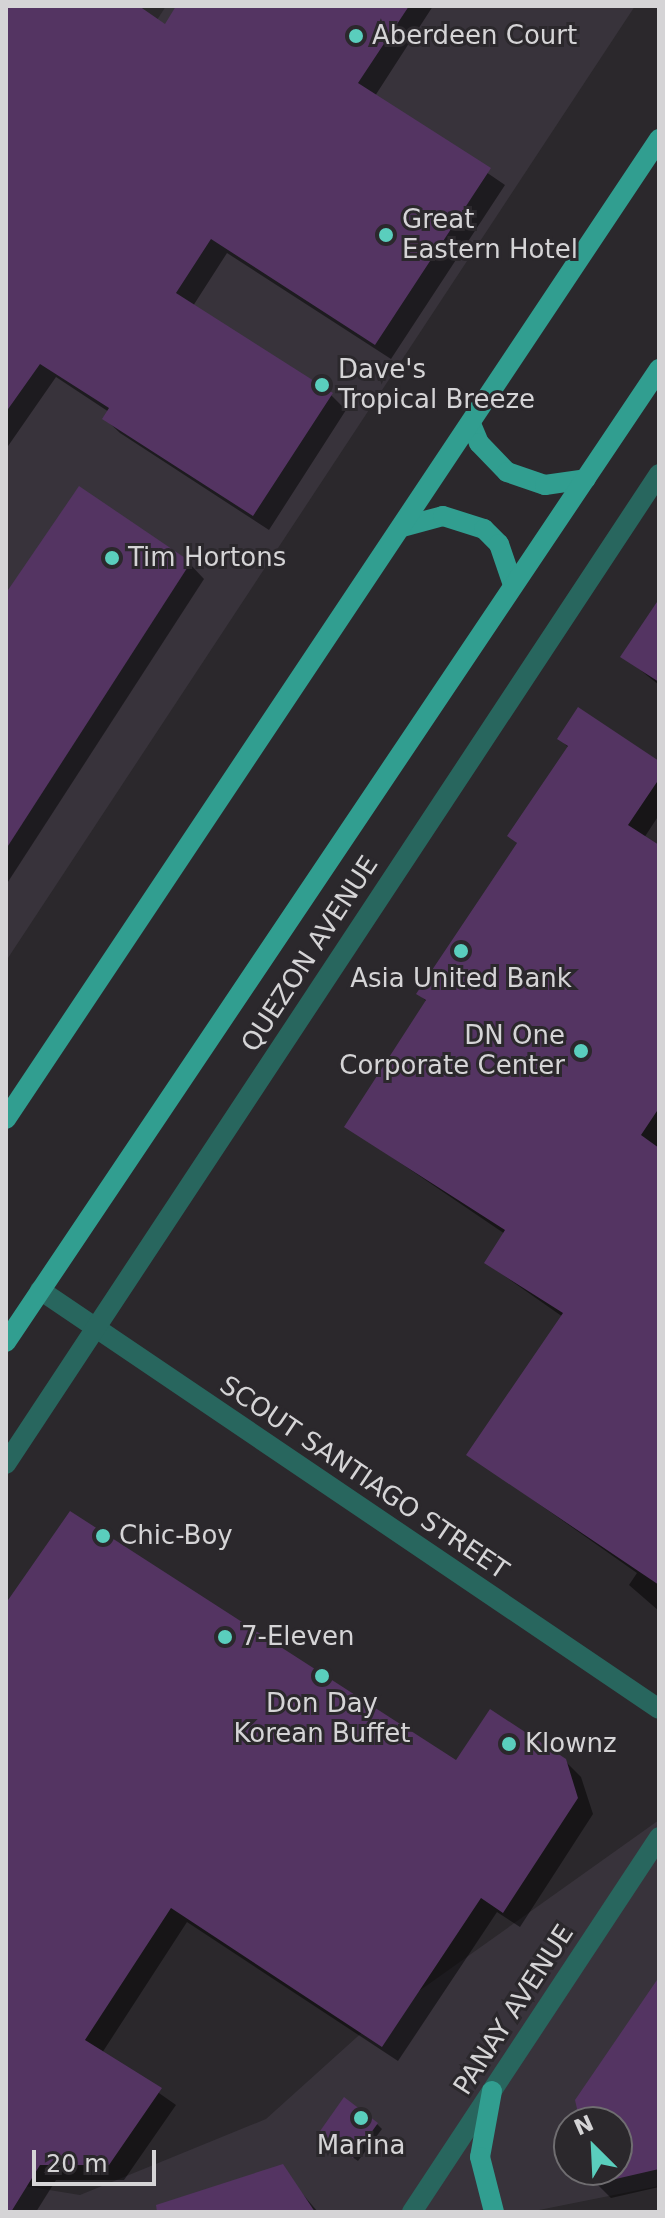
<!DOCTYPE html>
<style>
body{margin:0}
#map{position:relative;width:665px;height:2218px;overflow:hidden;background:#2b282c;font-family:"DejaVu Sans",sans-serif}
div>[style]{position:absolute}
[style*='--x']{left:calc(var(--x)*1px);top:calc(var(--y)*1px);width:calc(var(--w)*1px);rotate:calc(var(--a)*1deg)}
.built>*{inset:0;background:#38333b}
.shadow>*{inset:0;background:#0007}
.building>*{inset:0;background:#543462}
.minor>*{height:20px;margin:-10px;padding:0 10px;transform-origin:10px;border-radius:10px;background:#28665e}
.tertiary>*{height:20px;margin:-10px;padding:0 10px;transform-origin:10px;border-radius:10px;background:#28665e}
.primary>*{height:20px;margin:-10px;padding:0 10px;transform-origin:10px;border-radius:10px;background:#319e90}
.dots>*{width:22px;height:22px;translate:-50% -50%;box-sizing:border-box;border:4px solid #2b282c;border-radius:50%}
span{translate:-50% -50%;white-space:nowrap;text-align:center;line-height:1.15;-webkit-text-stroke:6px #2b282c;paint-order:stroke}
.poi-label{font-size:26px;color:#d5d4d6}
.left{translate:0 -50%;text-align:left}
.right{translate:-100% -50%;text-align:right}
.street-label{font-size:26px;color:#d5d4d6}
.frame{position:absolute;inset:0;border:8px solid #d5d4d6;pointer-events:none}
.north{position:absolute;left:553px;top:2106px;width:80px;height:80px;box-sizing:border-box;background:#2b282c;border:2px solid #6f6d70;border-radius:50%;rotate:336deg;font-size:22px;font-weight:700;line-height:32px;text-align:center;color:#d5d4d6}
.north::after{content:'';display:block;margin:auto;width:28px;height:36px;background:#5acebd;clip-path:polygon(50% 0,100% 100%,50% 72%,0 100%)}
.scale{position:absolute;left:32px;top:2150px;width:124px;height:36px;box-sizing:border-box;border:4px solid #d5d4d6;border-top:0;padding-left:10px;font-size:24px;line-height:28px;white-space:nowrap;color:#d5d4d6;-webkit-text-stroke:6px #2b282c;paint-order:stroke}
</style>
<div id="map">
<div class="built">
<i style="clip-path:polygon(166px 6px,635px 6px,6px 961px,6px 254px)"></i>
<i style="clip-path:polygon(evenodd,659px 1820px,659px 2186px,529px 2212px,6px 2212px,6px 2183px,80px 2195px,266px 2119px,367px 2028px,659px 1820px,569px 2122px,617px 2122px,617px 2170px,569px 2170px,569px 2122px)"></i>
</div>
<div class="shadow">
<i style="clip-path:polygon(6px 6px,135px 6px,166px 26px,178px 6px,433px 6px,375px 96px,505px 185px,391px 359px,227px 253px,193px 306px,331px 395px,346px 410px,269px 530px,120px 433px,104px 418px,109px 412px,56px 377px,6px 449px)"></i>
<i style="clip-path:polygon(189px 563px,204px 579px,6px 885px,6px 594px)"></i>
<i style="clip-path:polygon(659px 603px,659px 685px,623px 656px)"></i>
<i style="clip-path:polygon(560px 739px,659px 764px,659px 815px,644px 838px,659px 848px,659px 1611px,629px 1585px,637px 1573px,468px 1454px,563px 1317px,486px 1263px,505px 1234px,346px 1126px,427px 1002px,418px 993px,518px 844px,510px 836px,569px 748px)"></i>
<i style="clip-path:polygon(6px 1610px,456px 1763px,565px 1761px,581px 1777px,593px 1814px,520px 1927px,497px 1912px,398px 2061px,187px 1922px,102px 2053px,176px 2105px,124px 2180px,56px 2180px,36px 2212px,6px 2212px)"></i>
<i style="clip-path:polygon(659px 1980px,659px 2187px,611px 2198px,596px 2183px,593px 2170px,617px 2170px,617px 2122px,582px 2122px)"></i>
<i style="clip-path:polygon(377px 2124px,382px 2129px,358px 2161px,325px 2138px)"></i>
<i style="clip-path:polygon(294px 2184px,318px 2212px,156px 2212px)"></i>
</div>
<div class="building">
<i style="clip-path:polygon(6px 6px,139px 6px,165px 24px,176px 6px,409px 6px,358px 83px,491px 168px,375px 345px,211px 239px,176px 293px,333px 393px,253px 516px,102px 419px,109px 408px,40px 364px,6px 412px)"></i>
<i style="clip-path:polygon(79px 486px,191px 562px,6px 849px,6px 593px)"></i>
<i style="clip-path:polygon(659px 599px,659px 682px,620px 657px)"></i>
<i style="clip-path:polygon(578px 707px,659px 761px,659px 779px,628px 825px,659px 845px,659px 1108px,641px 1135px,659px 1148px,659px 1585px,466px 1455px,563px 1313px,484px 1263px,505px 1230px,344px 1127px,426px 1000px,416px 994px,517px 843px,507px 836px,568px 746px,557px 739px)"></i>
<i style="clip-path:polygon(70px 1511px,456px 1760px,490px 1709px,566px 1759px,578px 1798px,503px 1913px,481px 1898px,382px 2047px,171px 1908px,85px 2040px,162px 2088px,109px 2165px,40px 2165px,11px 2212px,6px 2212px,6px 1603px)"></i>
<i style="clip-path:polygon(659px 1977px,659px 2169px,594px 2184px,591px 2170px,617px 2170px,617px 2122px,580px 2122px,575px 2100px)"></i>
<i style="clip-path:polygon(344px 2097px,378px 2123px,353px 2158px,318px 2134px)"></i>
<i style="clip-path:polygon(283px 2164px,315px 2212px,157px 2212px,156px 2205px)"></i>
</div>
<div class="minor">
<i style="--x:40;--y:1290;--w:747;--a:34.09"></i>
<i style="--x:412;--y:2212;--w:449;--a:-56.6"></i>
</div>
<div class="tertiary">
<i style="--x:6;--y:1464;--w:1186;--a:-56.59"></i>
</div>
<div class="primary">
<i style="--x:471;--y:424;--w:21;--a:67"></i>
<i style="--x:479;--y:443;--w:40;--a:46"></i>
<i style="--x:507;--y:472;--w:40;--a:18.9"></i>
<i style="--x:545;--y:485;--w:41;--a:-8.3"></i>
<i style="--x:402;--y:527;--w:42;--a:-15"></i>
<i style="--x:443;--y:516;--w:43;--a:17.6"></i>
<i style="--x:484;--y:529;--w:21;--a:45"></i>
<i style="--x:499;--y:544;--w:43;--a:71.1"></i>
<i style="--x:6;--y:1119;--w:1178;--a:-56.32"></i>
<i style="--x:6;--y:1342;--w:1172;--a:-56.13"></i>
<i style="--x:492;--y:2091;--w:67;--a:100.3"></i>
<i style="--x:480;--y:2157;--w:57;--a:75.7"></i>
</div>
<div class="dots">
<i style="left:356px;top:36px;background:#5acebd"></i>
<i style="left:386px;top:235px;background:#5acebd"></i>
<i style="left:322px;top:385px;background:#5acebd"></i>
<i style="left:112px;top:558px;background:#5acebd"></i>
<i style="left:461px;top:951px;background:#5acebd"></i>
<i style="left:581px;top:1051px;background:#5acebd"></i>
<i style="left:103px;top:1536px;background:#5acebd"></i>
<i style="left:225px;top:1637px;background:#5acebd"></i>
<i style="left:322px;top:1676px;background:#5acebd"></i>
<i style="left:509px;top:1744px;background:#5acebd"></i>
<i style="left:361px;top:2118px;background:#5acebd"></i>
</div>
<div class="poi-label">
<span class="left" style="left:372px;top:36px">Aberdeen Court</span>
<span class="left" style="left:402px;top:235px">Great<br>Eastern Hotel</span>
<span class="left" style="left:338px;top:385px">Dave's<br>Tropical Breeze</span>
<span class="left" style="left:128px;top:558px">Tim Hortons</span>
<span style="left:461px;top:979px">Asia United Bank</span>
<span class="right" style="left:565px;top:1051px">DN One<br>Corporate Center</span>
<span class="left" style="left:119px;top:1536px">Chic-Boy</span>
<span class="left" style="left:241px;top:1637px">7-Eleven</span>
<span style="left:322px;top:1719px">Don Day<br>Korean Buffet</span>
<span class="left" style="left:525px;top:1744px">Klownz</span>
<span style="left:361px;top:2146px">Marina</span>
</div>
<div class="street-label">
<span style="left:310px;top:954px;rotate:-57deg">QUEZON AVENUE</span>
<span style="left:364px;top:1478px;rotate:34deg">SCOUT SANTIAGO STREET</span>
<span style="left:514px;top:2010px;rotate:-57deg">PANAY AVENUE</span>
</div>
<div class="frame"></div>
<div class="north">N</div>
<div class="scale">20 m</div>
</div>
